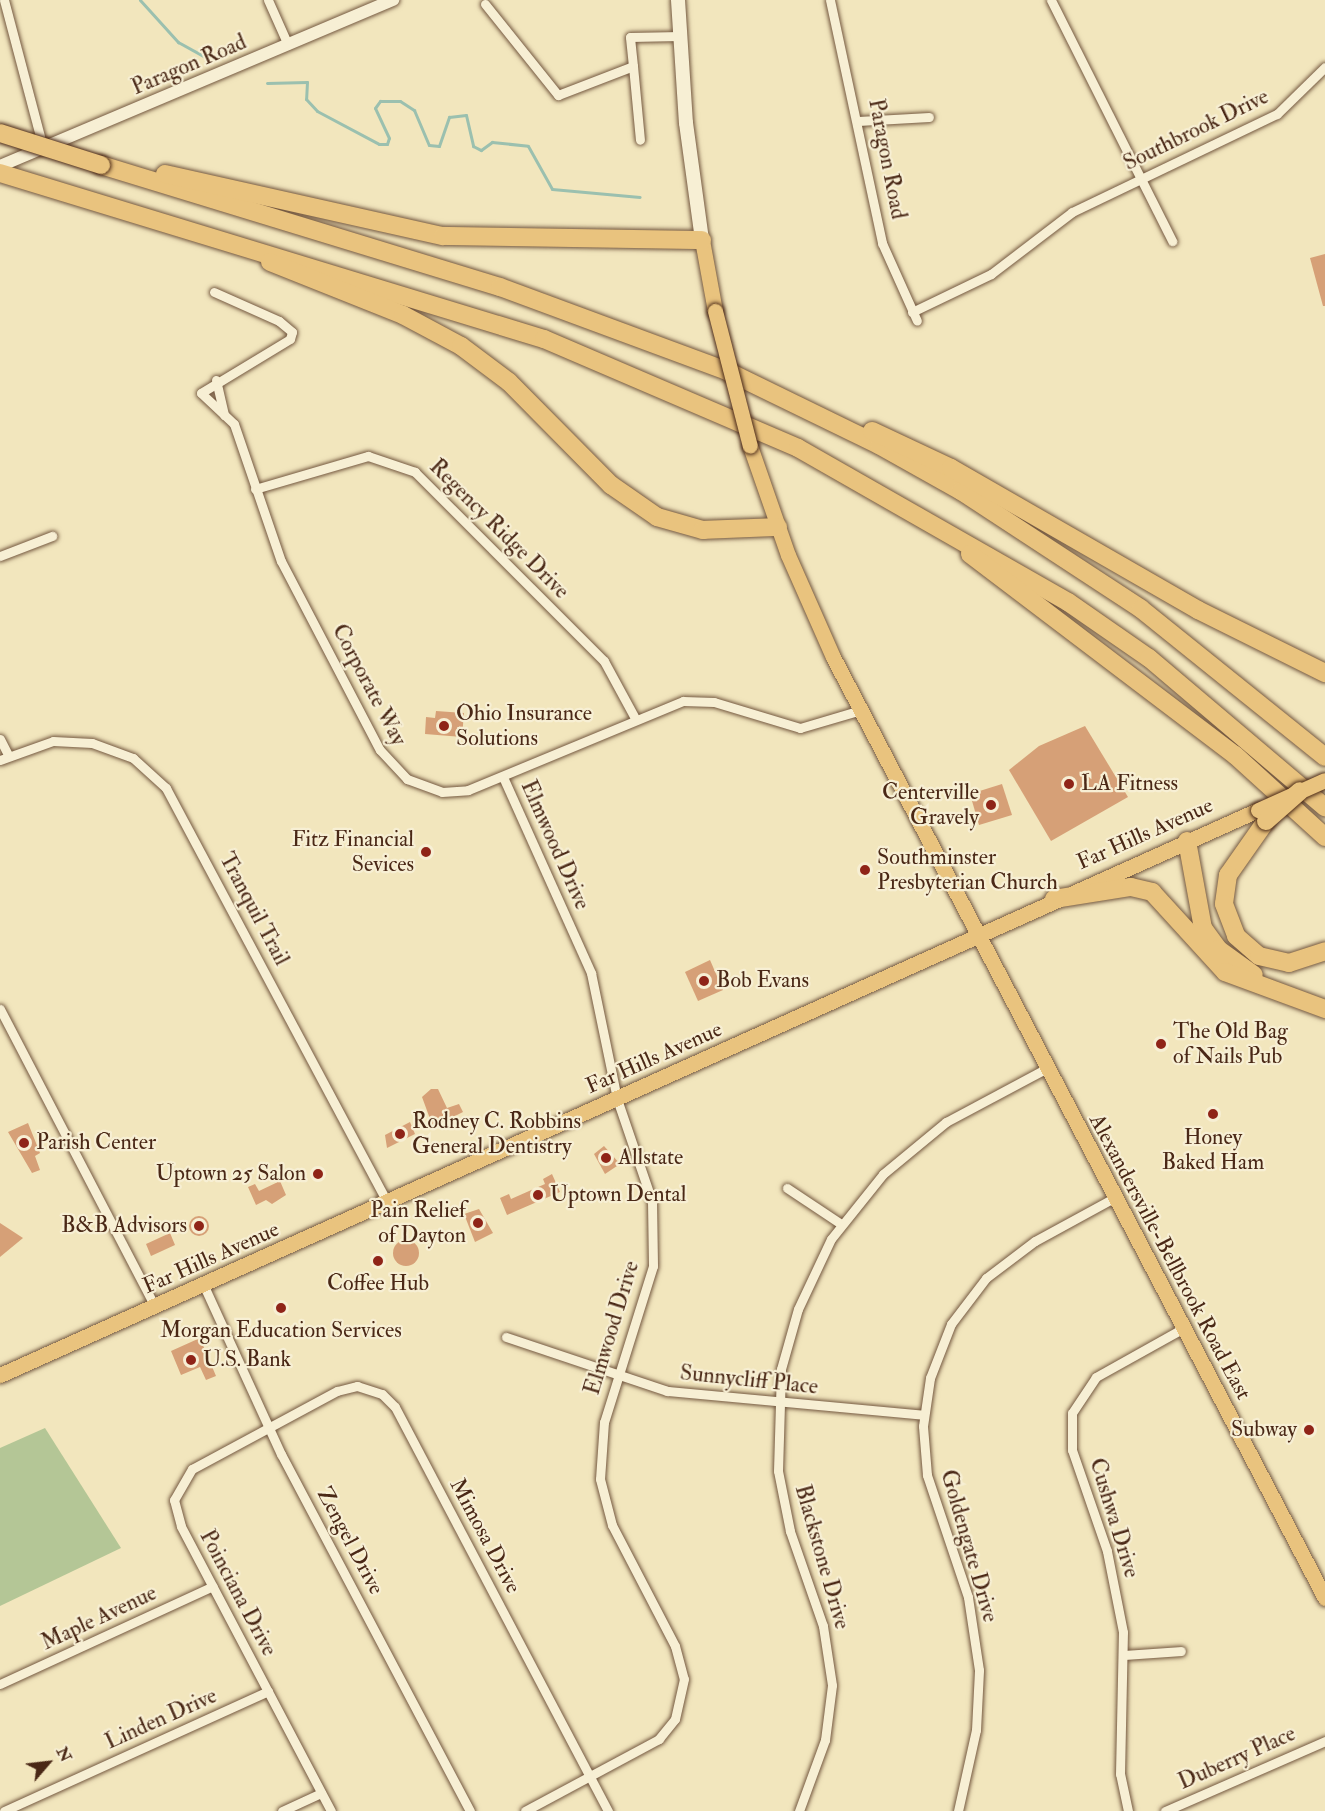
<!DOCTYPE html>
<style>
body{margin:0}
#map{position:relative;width:1325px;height:1811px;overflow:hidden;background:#f2e6bd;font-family:"IM FELL Double Pica",serif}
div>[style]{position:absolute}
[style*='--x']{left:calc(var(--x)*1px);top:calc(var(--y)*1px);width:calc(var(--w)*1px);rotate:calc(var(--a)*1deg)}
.green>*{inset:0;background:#b4c696}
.stream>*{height:3px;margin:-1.5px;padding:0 1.5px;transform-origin:1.5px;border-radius:1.5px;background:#9bc0af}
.building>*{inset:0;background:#d6a077}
.round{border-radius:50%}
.roads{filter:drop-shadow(0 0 2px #745840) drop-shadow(0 0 2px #745840)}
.minor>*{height:9px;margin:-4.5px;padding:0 4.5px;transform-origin:4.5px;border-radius:4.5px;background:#f7efd4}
.tertiary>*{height:12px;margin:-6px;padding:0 6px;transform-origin:6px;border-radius:6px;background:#f7efd4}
.secondary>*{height:14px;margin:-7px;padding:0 7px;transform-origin:7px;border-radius:7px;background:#f7efd4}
.primary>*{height:15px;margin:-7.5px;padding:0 7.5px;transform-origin:7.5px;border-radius:7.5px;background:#e9c37e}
.motorway>*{height:18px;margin:-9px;padding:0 9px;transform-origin:9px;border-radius:9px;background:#e9c37e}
.bridges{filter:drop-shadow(0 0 2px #4a2816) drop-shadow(0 0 2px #4a2816)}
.primary-bridge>*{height:15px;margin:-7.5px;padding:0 7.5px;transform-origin:7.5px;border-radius:7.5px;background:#e9c37e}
.motorway-bridge>*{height:18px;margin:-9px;padding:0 9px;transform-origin:9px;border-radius:9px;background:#e9c37e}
.dots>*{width:16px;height:16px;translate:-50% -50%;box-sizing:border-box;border:3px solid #f7efd4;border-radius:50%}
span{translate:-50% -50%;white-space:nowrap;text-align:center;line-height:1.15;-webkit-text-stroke:4.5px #f7efd4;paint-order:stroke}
.street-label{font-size:22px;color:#4a2816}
.poi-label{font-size:22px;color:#4a2816}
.left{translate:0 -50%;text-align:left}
.right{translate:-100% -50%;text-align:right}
.north{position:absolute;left:18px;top:1733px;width:60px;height:60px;-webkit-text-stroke:4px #f7efd4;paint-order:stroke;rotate:62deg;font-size:16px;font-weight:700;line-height:24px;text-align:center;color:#4a2816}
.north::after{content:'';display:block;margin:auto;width:21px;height:27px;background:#4a2816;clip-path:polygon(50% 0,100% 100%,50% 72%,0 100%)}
</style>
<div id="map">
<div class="green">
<i style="clip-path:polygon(45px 1428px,121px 1548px,0 1606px,0 1448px)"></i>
</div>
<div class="stream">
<i style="--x:140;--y:0;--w:57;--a:47.9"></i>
<i style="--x:178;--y:42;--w:38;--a:29"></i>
<i style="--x:267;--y:83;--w:40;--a:-1.4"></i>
<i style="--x:307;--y:82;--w:17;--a:93"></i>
<i style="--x:306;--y:99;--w:16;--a:47"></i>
<i style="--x:317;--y:111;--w:70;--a:28"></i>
<i style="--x:379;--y:144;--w:8;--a:0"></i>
<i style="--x:387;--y:144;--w:6;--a:-72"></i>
<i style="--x:389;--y:138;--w:33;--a:-115"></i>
<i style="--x:375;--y:108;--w:9;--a:-54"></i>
<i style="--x:380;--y:101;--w:20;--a:0"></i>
<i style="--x:400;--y:101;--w:17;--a:33"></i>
<i style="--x:414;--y:110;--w:38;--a:67"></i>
<i style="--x:429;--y:145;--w:10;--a:6"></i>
<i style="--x:439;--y:146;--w:31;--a:-71"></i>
<i style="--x:449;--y:117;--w:17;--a:-7"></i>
<i style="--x:466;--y:115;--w:32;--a:77"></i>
<i style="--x:473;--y:146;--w:9;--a:27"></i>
<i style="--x:481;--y:150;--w:14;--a:-36"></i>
<i style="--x:492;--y:142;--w:36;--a:6"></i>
<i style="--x:528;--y:146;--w:49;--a:60.8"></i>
<i style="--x:552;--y:189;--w:88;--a:5.2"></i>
</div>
<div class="building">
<i style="clip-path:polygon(1325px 254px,1325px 306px,1323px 306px,1310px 258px)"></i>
<i style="clip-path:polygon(436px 711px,464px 713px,462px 737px,425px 734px,426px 717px,435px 718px)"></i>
<i style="clip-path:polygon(1085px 726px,1128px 797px,1051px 841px,1009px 770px,1039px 746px)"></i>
<i style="clip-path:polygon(1002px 784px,1012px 815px,979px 825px,970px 794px)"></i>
<i style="clip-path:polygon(710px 960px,723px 990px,698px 1001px,685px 972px)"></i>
<i style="clip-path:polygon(431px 1089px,438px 1089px,447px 1108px,459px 1104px,463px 1112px,433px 1127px,422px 1097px)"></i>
<i style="clip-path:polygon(410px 1122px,415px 1134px,387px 1148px,385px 1135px)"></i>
<i style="clip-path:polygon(28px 1123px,40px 1153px,35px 1156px,40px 1170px,32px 1173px,8px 1132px)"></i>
<i style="clip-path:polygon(604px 1146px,620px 1164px,605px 1174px,594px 1154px)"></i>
<i style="clip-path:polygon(552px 1174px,560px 1192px,507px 1215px,500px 1198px,509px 1194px,511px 1199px,545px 1184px,543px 1179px)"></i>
<i style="clip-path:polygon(280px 1181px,286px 1195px,272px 1204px,266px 1200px,256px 1205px,248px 1187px,255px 1184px,259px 1191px)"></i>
<i style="clip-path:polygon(479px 1209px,493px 1233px,475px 1242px,464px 1214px)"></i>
<i class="round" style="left:189px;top:1216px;width:20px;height:20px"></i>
<i style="clip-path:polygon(0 1223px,23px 1238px,0 1257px)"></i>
<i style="clip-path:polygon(170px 1233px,175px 1245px,151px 1256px,146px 1244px)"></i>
<i class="round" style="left:393px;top:1240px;width:26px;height:26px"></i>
<i style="clip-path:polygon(200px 1338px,216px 1376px,206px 1380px,200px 1367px,181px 1375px,171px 1351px)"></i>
</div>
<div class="roads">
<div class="minor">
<i style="--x:4;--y:0;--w:149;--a:75.2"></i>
<i style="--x:268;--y:0;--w:49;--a:66"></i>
<i style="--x:830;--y:0;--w:249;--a:77.9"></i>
<i style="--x:882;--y:243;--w:85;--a:65.8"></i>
<i style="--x:1051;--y:0;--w:270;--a:63.3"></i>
<i style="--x:485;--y:4;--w:117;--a:51.3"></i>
<i style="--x:558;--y:95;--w:80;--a:-21.1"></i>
<i style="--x:633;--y:66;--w:29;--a:-96"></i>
<i style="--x:630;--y:37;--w:50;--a:-1.1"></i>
<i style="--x:633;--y:66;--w:74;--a:84.6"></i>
<i style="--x:858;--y:121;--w:71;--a:-3.2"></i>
<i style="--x:214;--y:292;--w:71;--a:24"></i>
<i style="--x:279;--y:321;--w:17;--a:40"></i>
<i style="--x:292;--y:332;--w:7;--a:106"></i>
<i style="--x:290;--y:339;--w:104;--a:148.8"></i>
<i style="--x:201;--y:393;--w:45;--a:43.2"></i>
<i style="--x:234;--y:424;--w:145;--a:71.1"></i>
<i style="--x:281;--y:561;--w:213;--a:62.4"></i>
<i style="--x:380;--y:750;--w:40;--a:47"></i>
<i style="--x:407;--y:779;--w:37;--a:20"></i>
<i style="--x:442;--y:792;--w:26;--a:-4"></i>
<i style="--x:468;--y:790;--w:233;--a:-22.5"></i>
<i style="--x:683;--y:701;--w:31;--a:2"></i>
<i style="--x:714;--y:702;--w:90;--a:16.8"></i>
<i style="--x:800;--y:728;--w:64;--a:-16.4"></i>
<i style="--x:912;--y:312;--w:88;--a:-25.7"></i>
<i style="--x:991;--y:274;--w:102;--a:-37.4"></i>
<i style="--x:1072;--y:212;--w:227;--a:-25.6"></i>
<i style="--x:1277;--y:114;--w:67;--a:-44.4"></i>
<i style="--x:216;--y:380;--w:36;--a:77"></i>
<i style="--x:255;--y:489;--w:118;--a:-16.3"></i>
<i style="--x:368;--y:456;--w:50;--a:18.8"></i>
<i style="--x:415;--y:472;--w:267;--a:45"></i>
<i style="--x:604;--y:661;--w:65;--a:61.5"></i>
<i style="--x:0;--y:556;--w:56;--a:-21"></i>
<i style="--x:0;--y:739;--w:18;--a:63"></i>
<i style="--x:0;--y:760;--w:56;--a:-19.7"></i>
<i style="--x:53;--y:741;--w:39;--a:3"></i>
<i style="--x:92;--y:743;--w:44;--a:20.1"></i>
<i style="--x:133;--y:758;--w:45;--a:42.3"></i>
<i style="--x:166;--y:788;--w:471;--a:61.9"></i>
<i style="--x:503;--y:777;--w:215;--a:65.8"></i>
<i style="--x:591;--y:973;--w:129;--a:78.3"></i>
<i style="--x:617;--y:1099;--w:108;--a:71.1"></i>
<i style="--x:652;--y:1201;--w:65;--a:89.1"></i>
<i style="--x:653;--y:1266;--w:164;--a:107.4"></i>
<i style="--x:604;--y:1422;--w:57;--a:94"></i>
<i style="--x:600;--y:1479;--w:48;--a:75.4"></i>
<i style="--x:612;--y:1525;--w:136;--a:62.5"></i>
<i style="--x:675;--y:1646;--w:34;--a:75"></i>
<i style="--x:684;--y:1679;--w:41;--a:102.7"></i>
<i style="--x:675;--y:1719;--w:26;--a:129"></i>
<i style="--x:659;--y:1739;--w:152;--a:151.8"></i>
<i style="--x:0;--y:1009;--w:336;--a:62.5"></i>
<i style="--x:787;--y:1188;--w:65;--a:33.7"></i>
<i style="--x:204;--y:1286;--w:185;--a:65.4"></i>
<i style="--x:281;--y:1454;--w:404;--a:62.1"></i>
<i style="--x:506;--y:1337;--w:170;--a:18.5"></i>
<i style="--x:667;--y:1391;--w:258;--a:5.3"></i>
<i style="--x:1125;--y:1655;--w:56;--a:-4.1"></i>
<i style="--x:0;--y:1684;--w:234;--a:-24.7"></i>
<i style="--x:4;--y:1811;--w:290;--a:-24.4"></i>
<i style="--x:282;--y:1811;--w:43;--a:-24.8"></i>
<i style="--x:331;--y:1811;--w:322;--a:-117.8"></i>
<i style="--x:181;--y:1526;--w:27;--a:-105"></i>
<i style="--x:174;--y:1500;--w:36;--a:-60"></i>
<i style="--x:192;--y:1469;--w:165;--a:-28.3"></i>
<i style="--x:337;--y:1391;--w:21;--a:-14"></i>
<i style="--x:357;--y:1386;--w:26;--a:18"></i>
<i style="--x:382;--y:1394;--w:18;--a:45"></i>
<i style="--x:395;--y:1407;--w:457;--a:62.2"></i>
<i style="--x:799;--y:1811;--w:76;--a:-69.9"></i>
<i style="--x:825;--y:1740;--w:55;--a:-82.7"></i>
<i style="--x:832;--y:1685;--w:60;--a:-98.7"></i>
<i style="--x:823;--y:1626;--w:101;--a:-109.2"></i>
<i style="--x:790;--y:1531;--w:61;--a:-101.3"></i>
<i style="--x:778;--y:1471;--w:102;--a:-88.3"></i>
<i style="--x:781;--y:1369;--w:62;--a:-74.2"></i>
<i style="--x:798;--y:1309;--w:77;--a:-64.8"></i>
<i style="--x:831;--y:1239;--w:83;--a:-51.3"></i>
<i style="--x:883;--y:1174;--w:82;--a:-39.5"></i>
<i style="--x:946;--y:1122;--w:115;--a:-28.1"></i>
<i style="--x:958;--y:1811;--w:83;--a:-77.5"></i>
<i style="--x:976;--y:1730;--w:60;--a:-87.1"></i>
<i style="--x:979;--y:1670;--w:74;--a:-98.6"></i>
<i style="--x:968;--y:1597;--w:129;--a:-108.6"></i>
<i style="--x:927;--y:1475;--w:49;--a:-94.7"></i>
<i style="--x:923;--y:1426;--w:49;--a:-81.7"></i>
<i style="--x:930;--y:1378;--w:58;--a:-68.7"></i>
<i style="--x:951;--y:1324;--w:58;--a:-52.7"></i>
<i style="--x:986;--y:1278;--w:61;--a:-37.1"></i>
<i style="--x:1035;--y:1241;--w:90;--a:-28.6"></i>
<i style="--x:1128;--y:1811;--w:38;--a:-102"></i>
<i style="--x:1120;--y:1774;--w:142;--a:-88.8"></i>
<i style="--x:1123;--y:1632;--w:83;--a:-101.2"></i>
<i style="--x:1107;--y:1551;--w:107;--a:-109.1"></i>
<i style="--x:1072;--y:1450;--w:37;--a:-90"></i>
<i style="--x:1072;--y:1413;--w:43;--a:-56.3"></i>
<i style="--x:1096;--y:1377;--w:98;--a:-29.2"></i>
<i style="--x:1165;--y:1811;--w:175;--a:-23.6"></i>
</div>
<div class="tertiary">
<i style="--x:0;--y:166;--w:427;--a:-22.9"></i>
</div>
<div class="secondary">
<i style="--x:678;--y:0;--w:123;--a:86.3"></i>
<i style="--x:686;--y:123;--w:118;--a:82.2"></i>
</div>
<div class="primary">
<i style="--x:702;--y:240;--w:72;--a:79.6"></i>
<i style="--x:750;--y:446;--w:115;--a:70.8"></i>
<i style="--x:788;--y:555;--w:111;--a:66.2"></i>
<i style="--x:833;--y:657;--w:1062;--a:62.4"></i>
<i style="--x:0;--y:1375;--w:1379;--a:-24.19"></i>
</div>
<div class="motorway">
<i style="--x:101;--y:165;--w:417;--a:17"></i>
<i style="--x:500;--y:287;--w:242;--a:20.3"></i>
<i style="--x:727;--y:371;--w:169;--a:26"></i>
<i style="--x:879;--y:445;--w:94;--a:29.3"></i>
<i style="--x:961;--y:491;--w:215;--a:33.2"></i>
<i style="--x:1141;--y:609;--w:236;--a:38.8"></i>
<i style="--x:0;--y:173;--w:569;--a:16.97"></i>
<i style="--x:544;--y:339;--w:276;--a:23.2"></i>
<i style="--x:798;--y:448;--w:311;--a:29.7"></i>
<i style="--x:1068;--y:602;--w:98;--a:34.7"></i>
<i style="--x:1149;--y:658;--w:231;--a:40.3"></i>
<i style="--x:165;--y:174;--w:285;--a:12.6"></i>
<i style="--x:443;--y:236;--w:259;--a:0.9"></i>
<i style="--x:270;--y:262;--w:143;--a:21.7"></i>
<i style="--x:403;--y:315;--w:66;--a:28.1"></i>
<i style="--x:461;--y:346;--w:60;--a:36.9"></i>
<i style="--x:509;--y:382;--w:145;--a:45.3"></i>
<i style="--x:611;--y:485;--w:56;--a:34.8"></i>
<i style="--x:657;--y:517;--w:48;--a:15.8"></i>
<i style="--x:703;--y:530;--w:75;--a:-2.3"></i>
<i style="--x:872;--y:431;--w:87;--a:25.1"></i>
<i style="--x:951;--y:468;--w:285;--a:29.9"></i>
<i style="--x:1198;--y:610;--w:142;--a:26.4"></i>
<i style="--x:970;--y:554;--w:333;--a:37.2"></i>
<i style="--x:1235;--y:755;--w:122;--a:42.3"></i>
<i style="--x:1266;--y:821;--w:66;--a:125.1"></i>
<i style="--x:1228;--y:875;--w:29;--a:98"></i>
<i style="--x:1224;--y:904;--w:34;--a:69"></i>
<i style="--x:1236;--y:936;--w:30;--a:41"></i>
<i style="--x:1259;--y:956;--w:31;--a:13"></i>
<i style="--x:1289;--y:963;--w:38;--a:-18"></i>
<i style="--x:1187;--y:841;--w:88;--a:79.6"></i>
<i style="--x:1203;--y:928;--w:26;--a:54"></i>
<i style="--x:1218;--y:949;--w:44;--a:35.8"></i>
<i style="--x:1054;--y:899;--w:78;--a:-8.9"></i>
<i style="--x:1131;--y:887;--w:22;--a:13"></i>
<i style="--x:1152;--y:892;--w:108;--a:47.6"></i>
<i style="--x:1225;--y:972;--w:107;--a:20.3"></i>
</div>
</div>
<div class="bridges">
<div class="primary-bridge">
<i style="--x:715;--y:311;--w:139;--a:75.5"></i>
<i style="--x:1258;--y:810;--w:73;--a:-24.1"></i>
</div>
<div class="motorway-bridge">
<i style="--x:0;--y:133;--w:106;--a:17.6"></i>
<i style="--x:1266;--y:821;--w:45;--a:-41.4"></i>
</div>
</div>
<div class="dots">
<i style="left:444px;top:726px;background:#8f2418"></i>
<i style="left:1069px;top:784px;background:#8f2418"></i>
<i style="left:991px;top:805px;background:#8f2418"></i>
<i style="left:426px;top:852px;background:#8f2418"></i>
<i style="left:865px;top:870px;background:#8f2418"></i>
<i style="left:704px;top:981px;background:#8f2418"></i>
<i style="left:1161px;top:1044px;background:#8f2418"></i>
<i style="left:1213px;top:1114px;background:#8f2418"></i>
<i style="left:400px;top:1134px;background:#8f2418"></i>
<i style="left:24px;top:1143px;background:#8f2418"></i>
<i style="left:606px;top:1158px;background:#8f2418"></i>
<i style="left:318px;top:1174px;background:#8f2418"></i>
<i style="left:538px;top:1195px;background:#8f2418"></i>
<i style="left:478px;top:1223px;background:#8f2418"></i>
<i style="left:199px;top:1226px;background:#8f2418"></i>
<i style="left:378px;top:1261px;background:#8f2418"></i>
<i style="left:281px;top:1308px;background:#8f2418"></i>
<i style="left:191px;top:1360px;background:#8f2418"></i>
<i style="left:1309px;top:1430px;background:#8f2418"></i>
</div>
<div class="street-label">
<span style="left:189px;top:65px;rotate:-23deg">Paragon Road</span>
<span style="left:1196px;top:130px;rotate:-26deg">Southbrook Drive</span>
<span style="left:887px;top:159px;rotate:79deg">Paragon Road</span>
<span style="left:499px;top:529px;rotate:45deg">Regency Ridge Drive</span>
<span style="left:369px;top:685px;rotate:62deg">Corporate Way</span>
<span style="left:1145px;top:834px;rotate:-24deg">Far Hills Avenue</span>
<span style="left:555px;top:845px;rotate:66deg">Elmwood Drive</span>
<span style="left:254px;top:909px;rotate:62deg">Tranquil Trail</span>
<span style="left:654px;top:1058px;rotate:-24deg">Far Hills Avenue</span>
<span style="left:1170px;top:1257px;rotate:62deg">Alexandersville-Bellbrook Road East</span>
<span style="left:211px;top:1258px;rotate:-24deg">Far Hills Avenue</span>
<span style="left:612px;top:1328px;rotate:-73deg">Elmwood Drive</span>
<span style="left:749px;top:1380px;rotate:6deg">Sunnycliff Place</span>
<span style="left:1114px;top:1518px;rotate:73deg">Cushwa Drive</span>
<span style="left:485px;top:1536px;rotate:62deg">Mimosa Drive</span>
<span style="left:350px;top:1541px;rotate:62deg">Zengel Drive</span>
<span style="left:969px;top:1546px;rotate:74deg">Goldengate Drive</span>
<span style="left:822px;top:1557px;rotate:74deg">Blackstone Drive</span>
<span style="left:238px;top:1593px;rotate:62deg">Poinciana Drive</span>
<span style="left:99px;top:1618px;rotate:-25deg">Maple Avenue</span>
<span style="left:161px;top:1719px;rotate:-24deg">Linden Drive</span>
<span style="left:1237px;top:1758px;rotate:-24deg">Duberry Place</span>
</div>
<div class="poi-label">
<span class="left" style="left:456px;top:726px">Ohio Insurance<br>Solutions</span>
<span class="left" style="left:1081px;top:784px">LA Fitness</span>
<span class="right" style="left:979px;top:805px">Centerville<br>Gravely</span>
<span class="right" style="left:414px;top:852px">Fitz Financial<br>Sevices</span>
<span class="left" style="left:877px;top:870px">Southminster<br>Presbyterian Church</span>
<span class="left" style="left:716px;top:981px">Bob Evans</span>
<span class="left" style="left:1173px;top:1044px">The Old Bag<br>of Nails Pub</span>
<span class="left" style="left:412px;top:1134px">Rodney C. Robbins<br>General Dentistry</span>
<span style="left:1213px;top:1150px">Honey<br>Baked Ham</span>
<span class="left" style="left:36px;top:1143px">Parish Center</span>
<span class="left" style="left:618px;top:1158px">Allstate</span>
<span class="right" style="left:306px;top:1174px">Uptown 25 Salon</span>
<span class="left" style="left:550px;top:1195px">Uptown Dental</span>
<span class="right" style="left:466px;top:1223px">Pain Relief<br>of Dayton</span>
<span class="right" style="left:187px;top:1226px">B&amp;B Advisors</span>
<span style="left:378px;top:1284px">Coffee Hub</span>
<span style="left:281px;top:1331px">Morgan Education Services</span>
<span class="left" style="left:203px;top:1360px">U.S. Bank</span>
<span class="right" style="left:1297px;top:1430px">Subway</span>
</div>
<div class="north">N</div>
</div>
